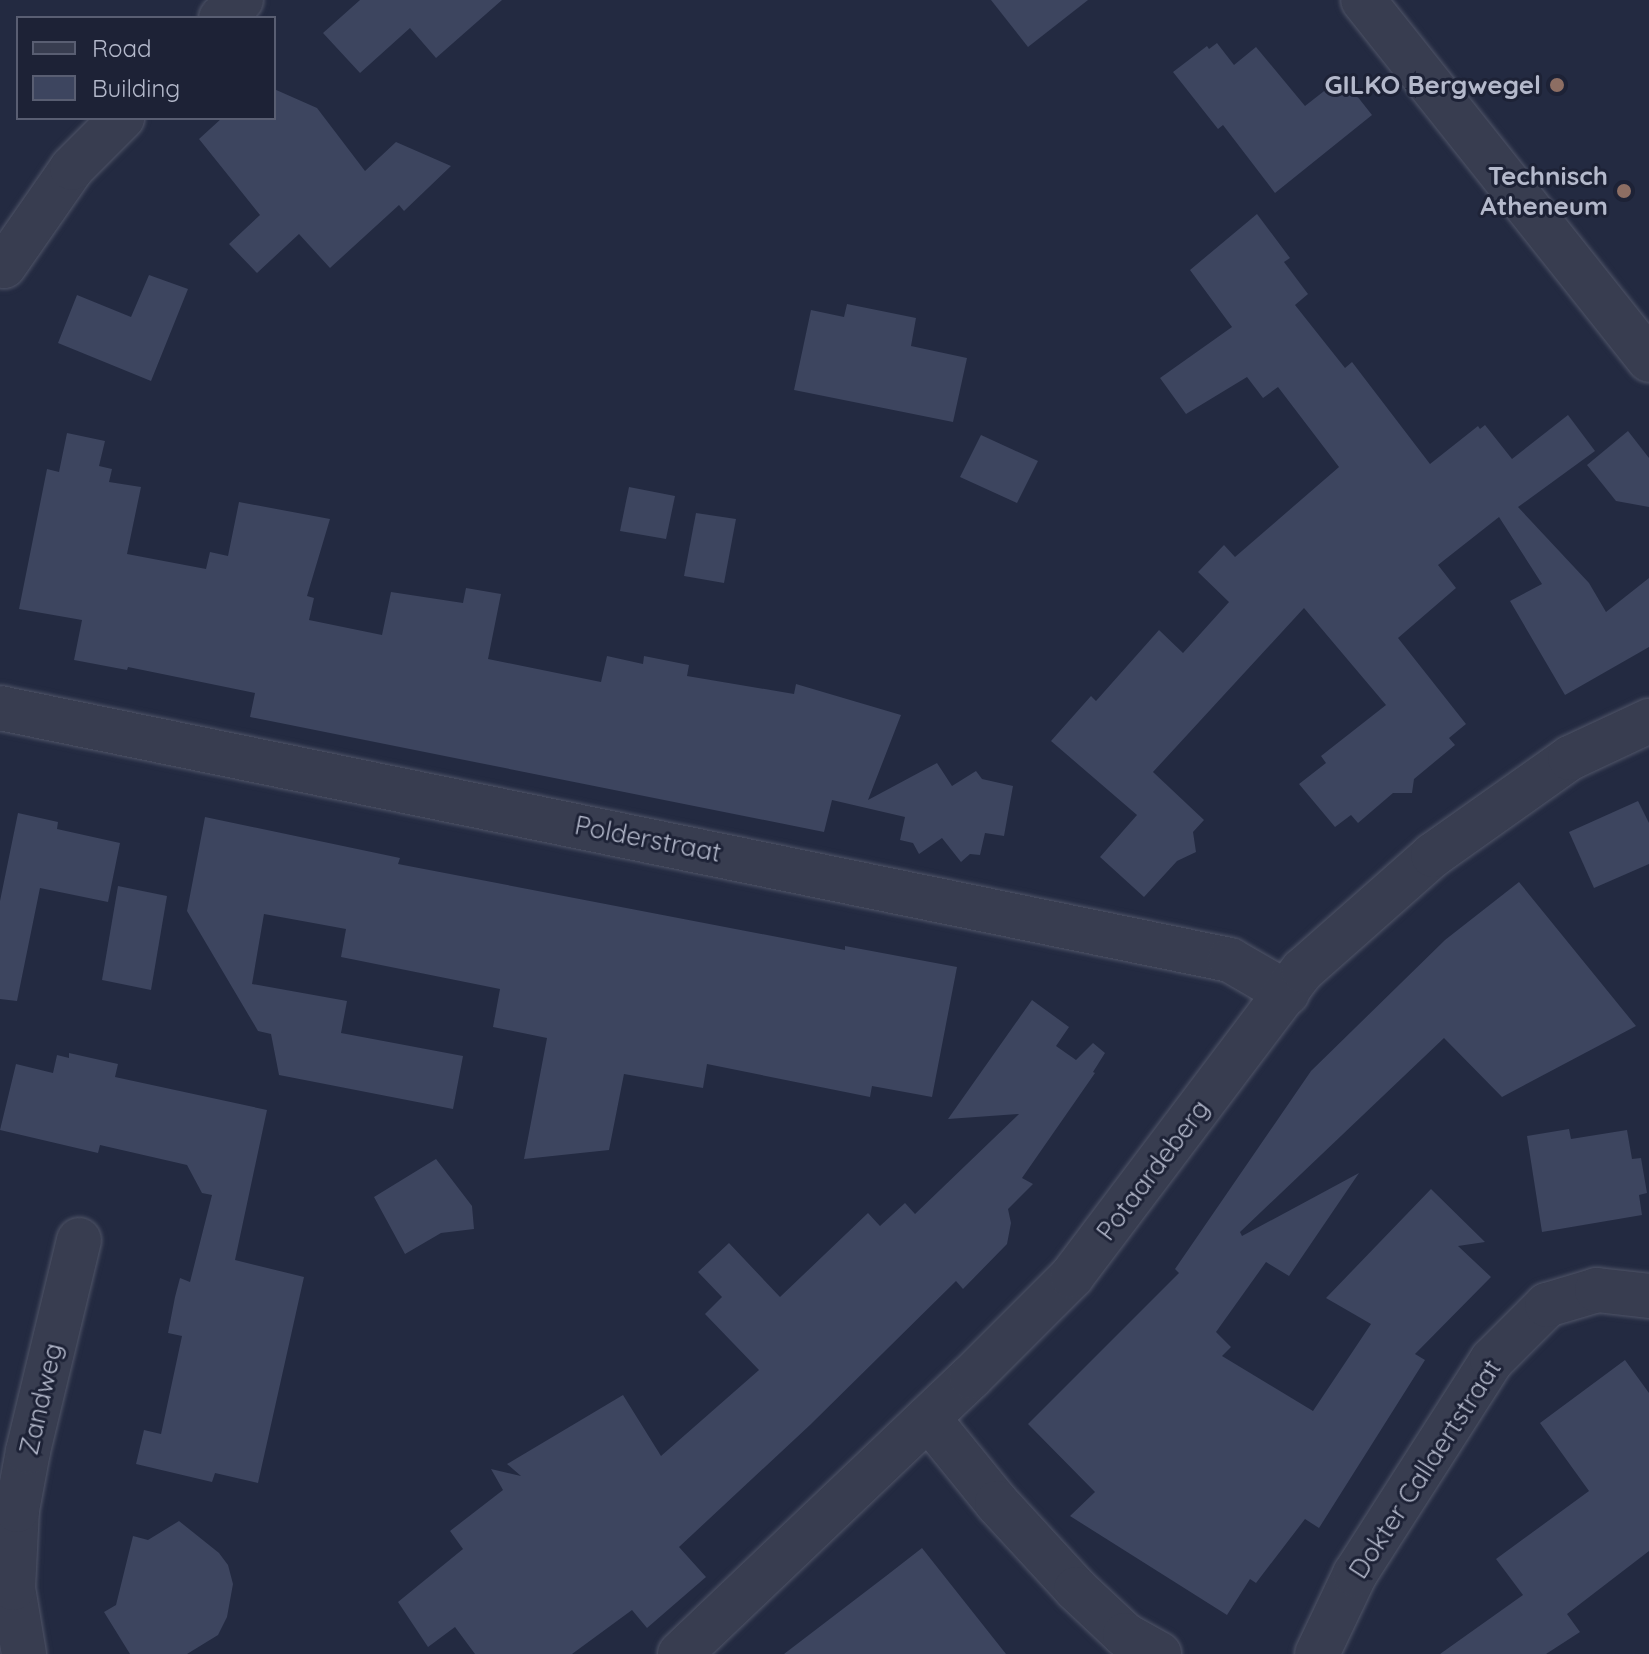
<!DOCTYPE html>
<style>
body{margin:0}
#map{position:relative;width:1649px;height:1654px;overflow:hidden;background:#232a41;font-family:Quicksand,sans-serif}
div>[style]{position:absolute}
[style*='--x']{left:calc(var(--x)*1px);top:calc(var(--y)*1px);width:calc(var(--w)*1px);rotate:calc(var(--a)*1deg)}
.building>*{inset:0;background:#3d455f}
.roads{filter:drop-shadow(0 0 2px #505568) drop-shadow(0 0 2px #505568)}
.street>*{height:44px;margin:-22px;padding:0 22px;transform-origin:22px;border-radius:22px;background:#383d50}
.dots>*{width:22px;height:22px;translate:-50% -50%;box-sizing:border-box;border:4px solid #1d2236;border-radius:50%}
span{translate:-50% -50%;white-space:nowrap;text-align:center;line-height:1.15;-webkit-text-stroke:6px #1d2236;paint-order:stroke}
.poi-label{font-size:26px;color:#b4b9cb;font-weight:700}
.right{translate:-100% -50%;text-align:right}
.street-label{font-size:26px;color:#b4b9cb}
.legend{position:absolute;left:16px;top:16px;width:260px;height:104px;box-sizing:border-box;background:#1d2236;border:2px solid #595e72;margin:0;padding:10px 14px;list-style:none;font-size:24px;color:#b4b9cb}
.legend li{display:flex;align-items:center;gap:16px;height:40px}
.legend b{width:40px;border:2px solid #595e72}
</style>
<div id="map">
<div class="building">
<i style="clip-path:polygon(360px 0,502px 0,436px 58px,410px 28px,360px 73px,323px 33px)"></i>
<i style="clip-path:polygon(991px 0,1088px 0,1028px 47px)"></i>
<i style="clip-path:polygon(1217px 43px,1234px 65px,1256px 47px,1305px 106px,1342px 77px,1372px 115px,1275px 193px,1223px 125px,1218px 129px,1173px 72px,1207px 46px,1209px 49px)"></i>
<i style="clip-path:polygon(274px 89px,317px 108px,365px 171px,396px 142px,451px 166px,404px 211px,399px 205px,330px 268px,299px 234px,257px 273px,229px 244px,260px 215px,199px 139px,222px 118px,274px 118px)"></i>
<i style="clip-path:polygon(1257px 214px,1290px 258px,1284px 262px,1308px 294px,1295px 305px,1345px 368px,1352px 362px,1430px 464px,1478px 426px,1480px 429px,1485px 425px,1512px 459px,1568px 415px,1595px 451px,1518px 507px,1589px 583px,1606px 612px,1649px 578px,1649px 647px,1565px 695px,1510px 601px,1542px 584px,1499px 517px,1438px 565px,1456px 588px,1398px 638px,1466px 724px,1449px 738px,1455px 745px,1414px 779px,1412px 793px,1393px 793px,1358px 823px,1351px 815px,1335px 827px,1299px 784px,1326px 763px,1321px 756px,1386px 705px,1304px 608px,1153px 772px,1204px 820px,1193px 832px,1196px 852px,1177px 861px,1144px 897px,1100px 857px,1137px 815px,1051px 741px,1091px 696px,1096px 701px,1159px 630px,1183px 653px,1229px 602px,1198px 572px,1224px 545px,1235px 557px,1339px 467px,1278px 387px,1263px 398px,1247px 377px,1186px 414px,1160px 378px,1232px 327px,1190px 270px)"></i>
<i style="clip-path:polygon(149px 275px,188px 289px,151px 381px,58px 343px,77px 295px,131px 317px)"></i>
<i style="clip-path:polygon(847px 304px,916px 318px,911px 346px,967px 358px,953px 422px,794px 390px,811px 310px,844px 317px)"></i>
<i style="clip-path:polygon(1628px 431px,1649px 458px,1649px 507px,1616px 501px,1587px 465px)"></i>
<i style="clip-path:polygon(67px 433px,105px 441px,99px 466px,112px 469px,109px 482px,141px 487px,127px 554px,206px 569px,210px 552px,228px 556px,239px 502px,330px 519px,307px 596px,314px 598px,309px 620px,382px 635px,391px 592px,463px 603px,466px 588px,501px 594px,488px 659px,601px 682px,607px 656px,643px 664px,644px 656px,689px 665px,687px 676px,794px 694px,796px 684px,901px 715px,868px 800px,937px 763px,952px 786px,976px 771px,982px 779px,1013px 786px,1004px 836px,985px 833px,980px 855px,970px 854px,961px 862px,942px 838px,919px 854px,913px 843px,900px 840px,905px 817px,832px 800px,824px 832px,250px 717px,255px 693px,128px 667px,127px 670px,74px 660px,82px 620px,19px 609px,47px 469px,59px 472px)"></i>
<i style="clip-path:polygon(981px 435px,1038px 461px,1017px 503px,960px 477px)"></i>
<i style="clip-path:polygon(629px 487px,675px 496px,666px 539px,620px 531px)"></i>
<i style="clip-path:polygon(696px 513px,736px 519px,724px 583px,684px 576px)"></i>
<i style="clip-path:polygon(1638px 801px,1649px 823px,1649px 864px,1594px 888px,1569px 832px)"></i>
<i style="clip-path:polygon(18px 813px,58px 822px,57px 829px,120px 843px,108px 902px,40px 888px,17px 1001px,0 999px,0 901px)"></i>
<i style="clip-path:polygon(205px 817px,400px 858px,398px 864px,845px 950px,845px 946px,957px 967px,932px 1097px,872px 1086px,870px 1097px,707px 1064px,703px 1088px,624px 1074px,609px 1150px,524px 1159px,547px 1038px,493px 1027px,500px 989px,341px 957px,346px 929px,264px 914px,252px 984px,347px 1001px,341px 1033px,463px 1056px,453px 1109px,279px 1075px,271px 1034px,258px 1031px,187px 911px)"></i>
<i style="clip-path:polygon(1519px 882px,1636px 1026px,1502px 1097px,1444px 1038px,1240px 1232px,1242px 1236px,1359px 1173px,1289px 1276px,1266px 1262px,1216px 1332px,1231px 1347px,1222px 1356px,1313px 1411px,1371px 1324px,1326px 1298px,1431px 1189px,1485px 1242px,1458px 1246px,1491px 1277px,1415px 1354px,1425px 1360px,1319px 1528px,1305px 1519px,1256px 1583px,1250px 1579px,1227px 1615px,1070px 1516px,1095px 1492px,1028px 1424px,1179px 1273px,1175px 1269px,1311px 1071px,1445px 940px)"></i>
<i style="clip-path:polygon(118px 886px,167px 896px,151px 990px,102px 980px)"></i>
<i style="clip-path:polygon(1032px 1000px,1069px 1027px,1056px 1046px,1076px 1060px,1093px 1043px,1105px 1053px,1093px 1072px,1095px 1073px,1022px 1178px,1033px 1184px,1008px 1209px,1011px 1223px,1007px 1244px,963px 1289px,956px 1281px,810px 1425px,679px 1547px,706px 1577px,647px 1628px,632px 1610px,572px 1654px,475px 1654px,455px 1627px,428px 1647px,398px 1602px,463px 1549px,450px 1531px,503px 1490px,491px 1469px,521px 1476px,507px 1464px,623px 1395px,661px 1456px,759px 1370px,705px 1314px,722px 1297px,698px 1272px,729px 1243px,780px 1297px,868px 1213px,880px 1226px,905px 1203px,915px 1214px,1019px 1114px,948px 1119px)"></i>
<i style="clip-path:polygon(69px 1053px,118px 1064px,115px 1077px,267px 1110px,235px 1260px,304px 1277px,258px 1483px,215px 1473px,212px 1482px,136px 1464px,144px 1430px,161px 1434px,182px 1336px,168px 1333px,175px 1297px,180px 1278px,190px 1282px,212px 1195px,202px 1193px,187px 1165px,100px 1145px,98px 1153px,0 1130px,16px 1064px,53px 1073px,57px 1055px,69px 1058px)"></i>
<i style="clip-path:polygon(1569px 1129px,1571px 1139px,1627px 1130px,1632px 1159px,1641px 1158px,1647px 1193px,1639px 1195px,1642px 1215px,1542px 1232px,1527px 1136px)"></i>
<i style="clip-path:polygon(436px 1159px,472px 1206px,474px 1229px,441px 1233px,405px 1254px,374px 1197px)"></i>
<i style="clip-path:polygon(1625px 1360px,1649px 1393px,1649px 1551px,1567px 1614px,1580px 1632px,1546px 1654px,1440px 1654px,1523px 1595px,1496px 1559px,1589px 1491px,1540px 1423px)"></i>
<i style="clip-path:polygon(179px 1521px,219px 1553px,228px 1565px,233px 1584px,227px 1617px,218px 1635px,187px 1654px,130px 1654px,104px 1612px,116px 1605px,133px 1536px,148px 1540px)"></i>
<i style="clip-path:polygon(922px 1548px,1006px 1654px,784px 1654px,886px 1576px)"></i>
</div>
<div class="roads">
<div class="street">
<i style="--x:1363;--y:0;--w:460;--a:51.5"></i>
<i style="--x:221;--y:18;--w:27;--a:-42"></i>
<i style="--x:4;--y:266;--w:119;--a:-55.2"></i>
<i style="--x:72;--y:168;--w:71;--a:-45"></i>
<i style="--x:0;--y:708;--w:1256;--a:11.58"></i>
<i style="--x:1230;--y:960;--w:66;--a:30.1"></i>
<i style="--x:928;--y:1418;--w:109;--a:50.9"></i>
<i style="--x:997;--y:1503;--w:117;--a:47.4"></i>
<i style="--x:1076;--y:1589;--w:67;--a:43.2"></i>
<i style="--x:1125;--y:1635;--w:39;--a:29"></i>
<i style="--x:24;--y:1654;--w:67;--a:-99.5"></i>
<i style="--x:13;--y:1588;--w:78;--a:-87.1"></i>
<i style="--x:17;--y:1510;--w:60;--a:-79.4"></i>
<i style="--x:28;--y:1451;--w:217;--a:-76.4"></i>
<i style="--x:680;--y:1654;--w:402;--a:-43.6"></i>
<i style="--x:971;--y:1377;--w:143;--a:-45"></i>
<i style="--x:1072;--y:1276;--w:383;--a:-53"></i>
<i style="--x:1303;--y:970;--w:174;--a:-41.5"></i>
<i style="--x:1433;--y:855;--w:168;--a:-35.3"></i>
<i style="--x:1570;--y:758;--w:87;--a:-25.1"></i>
<i style="--x:1317;--y:1654;--w:89;--a:-64.6"></i>
<i style="--x:1355;--y:1574;--w:254;--a:-57.4"></i>
<i style="--x:1492;--y:1360;--w:78;--a:-45"></i>
<i style="--x:1547;--y:1305;--w:52;--a:-16.7"></i>
<i style="--x:1597;--y:1290;--w:52;--a:6.6"></i>
</div>
</div>
<div class="dots">
<i style="left:1557px;top:85px;background:#8d6e63"></i>
<i style="left:1624px;top:191px;background:#8d6e63"></i>
</div>
<div class="poi-label">
<span class="right" style="left:1541px;top:85px">GILKO Bergwegel</span>
<span class="right" style="left:1608px;top:191px">Technisch<br>Atheneum</span>
</div>
<div class="street-label">
<span style="left:648px;top:839px;rotate:11deg">Polderstraat</span>
<span style="left:1153px;top:1170px;rotate:-53deg">Potaardeberg</span>
<span style="left:41px;top:1399px;rotate:-77deg">Zandweg</span>
<span style="left:1425px;top:1469px;rotate:-57deg">Dokter Callaertstraat</span>
</div>
<ul class="legend">
<li><b style="height:10px;background:#383d50"></b>Road</li>
<li><b style="height:22px;background:#3d455f"></b>Building</li>
</ul>
</div>
